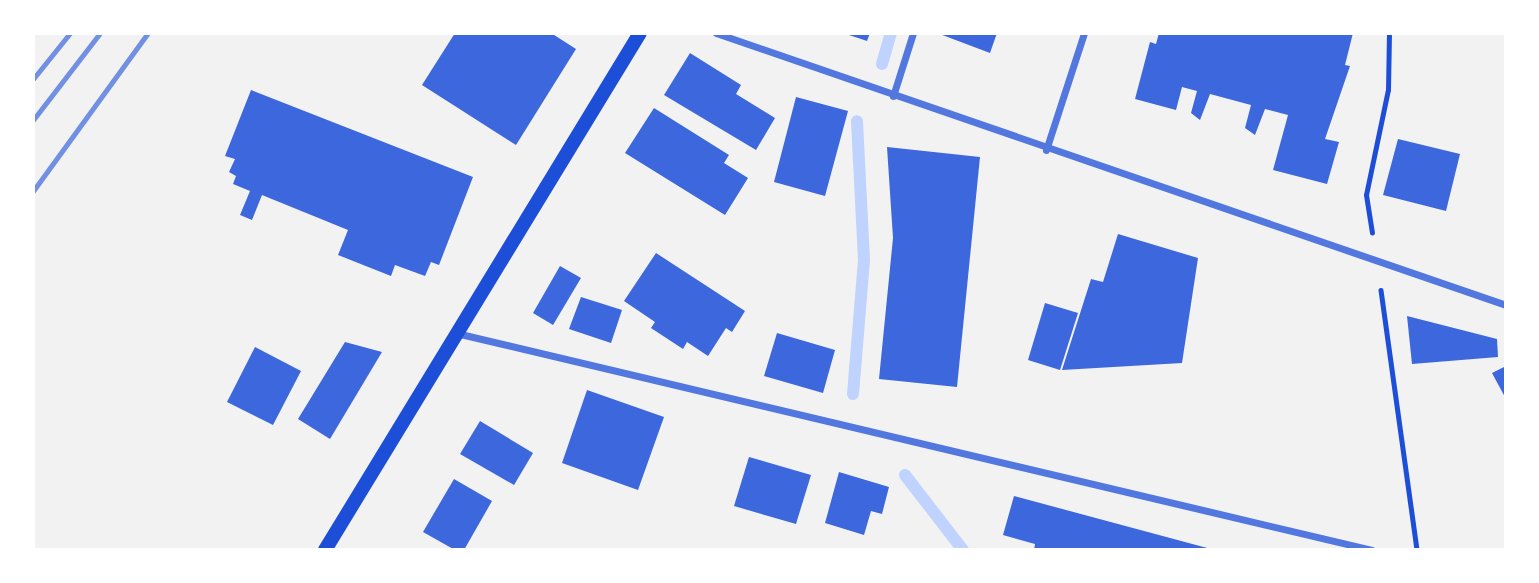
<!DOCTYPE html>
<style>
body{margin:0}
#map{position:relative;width:1539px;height:583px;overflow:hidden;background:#f2f2f2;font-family:"Noto Sans",sans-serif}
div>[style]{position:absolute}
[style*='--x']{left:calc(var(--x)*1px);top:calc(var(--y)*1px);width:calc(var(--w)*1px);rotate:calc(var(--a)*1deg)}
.stream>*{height:12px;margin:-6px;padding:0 6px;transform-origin:6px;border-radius:6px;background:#bfd3fe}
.building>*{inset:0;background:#3d67dc}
.path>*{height:4.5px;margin:-2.25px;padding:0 2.25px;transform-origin:2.25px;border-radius:2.25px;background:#1d4ed8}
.minor>*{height:7px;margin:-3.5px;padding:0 3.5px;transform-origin:3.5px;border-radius:3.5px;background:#5277de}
.secondary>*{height:14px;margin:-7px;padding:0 7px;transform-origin:7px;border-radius:7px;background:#1d4ed8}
.rail>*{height:5px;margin:-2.5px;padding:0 2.5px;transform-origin:2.5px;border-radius:2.5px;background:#7290e2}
span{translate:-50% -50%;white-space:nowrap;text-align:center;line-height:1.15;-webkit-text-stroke:7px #fff;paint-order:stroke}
.frame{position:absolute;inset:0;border:35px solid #fff;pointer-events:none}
</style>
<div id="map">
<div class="stream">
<i style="--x:882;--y:64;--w:32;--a:-74"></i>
<i style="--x:853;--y:394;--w:134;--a:-85.3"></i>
<i style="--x:864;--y:260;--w:139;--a:-92.9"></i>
<i style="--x:905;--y:475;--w:95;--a:52.3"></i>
</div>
<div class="building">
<i style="clip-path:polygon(455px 33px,551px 33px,576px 49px,516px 145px,422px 85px)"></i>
<i style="clip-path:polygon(843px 33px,870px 33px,867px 41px)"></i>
<i style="clip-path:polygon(937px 33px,997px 33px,990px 53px)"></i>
<i style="clip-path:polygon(1159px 33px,1353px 33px,1345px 65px,1350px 66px,1325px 139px,1339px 142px,1327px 184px,1273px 170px,1288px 115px,1265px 109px,1255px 135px,1245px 128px,1251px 105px,1210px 94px,1200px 120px,1191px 113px,1197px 91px,1182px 87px,1176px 110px,1135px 99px,1150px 42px,1156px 44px)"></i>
<i style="clip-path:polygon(690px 53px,741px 85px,736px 94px,775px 118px,756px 150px,664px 95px)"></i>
<i style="clip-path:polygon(251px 90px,473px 177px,439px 265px,431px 262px,425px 276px,395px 265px,391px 276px,338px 255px,348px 230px,262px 195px,252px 220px,240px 215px,250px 191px,233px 184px,236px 176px,229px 172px,235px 159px,225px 156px)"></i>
<i style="clip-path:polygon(796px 97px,848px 111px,825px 196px,774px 182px)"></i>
<i style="clip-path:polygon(654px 108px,729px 155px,724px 163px,748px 178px,725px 215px,625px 153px)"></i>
<i style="clip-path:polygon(1398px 139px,1460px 154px,1446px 211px,1383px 195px)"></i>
<i style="clip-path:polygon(887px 147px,980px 157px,957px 387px,879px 379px,893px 238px)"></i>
<i style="clip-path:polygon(1118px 234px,1198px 258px,1182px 363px,1062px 370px,1091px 279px,1103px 282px)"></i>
<i style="clip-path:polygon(656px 253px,745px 311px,732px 332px,726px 328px,708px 356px,687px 342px,683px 349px,651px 328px,655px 322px,624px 301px)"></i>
<i style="clip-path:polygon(560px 266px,581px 278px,553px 325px,533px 313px)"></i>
<i style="clip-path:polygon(581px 297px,622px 310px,611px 343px,569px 329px)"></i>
<i style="clip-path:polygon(1045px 303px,1078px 313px,1060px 370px,1028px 360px)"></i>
<i style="clip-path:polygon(1407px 316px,1497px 339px,1498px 357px,1412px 364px)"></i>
<i style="clip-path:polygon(777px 333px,835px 350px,823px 393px,764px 376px)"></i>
<i style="clip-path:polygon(345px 342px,382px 352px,330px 439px,298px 419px)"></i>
<i style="clip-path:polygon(255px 347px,301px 371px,273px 425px,227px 402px)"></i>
<i style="clip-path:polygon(1506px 366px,1506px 399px,1492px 373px)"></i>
<i style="clip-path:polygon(587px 390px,664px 417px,638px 490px,562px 463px)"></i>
<i style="clip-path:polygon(480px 421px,533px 453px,514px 485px,460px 454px)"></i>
<i style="clip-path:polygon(749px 457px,811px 475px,796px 524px,734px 506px)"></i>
<i style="clip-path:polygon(839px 472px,889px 487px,882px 514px,871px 511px,864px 535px,825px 523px)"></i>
<i style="clip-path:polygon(454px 479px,492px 501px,464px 550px,455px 550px,423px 532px)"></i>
<i style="clip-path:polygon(1014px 496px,1211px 549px,1210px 550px,1034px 550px,1035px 544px,1003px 535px)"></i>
</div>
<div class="path">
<i style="--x:1372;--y:233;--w:38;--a:-99"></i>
<i style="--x:1366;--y:195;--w:107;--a:-78.2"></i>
<i style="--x:1388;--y:90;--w:57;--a:-89"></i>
<i style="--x:1381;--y:290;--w:262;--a:82.1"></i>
</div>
<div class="minor">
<i style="--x:716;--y:33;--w:836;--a:19"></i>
<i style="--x:893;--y:96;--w:66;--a:-72.4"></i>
<i style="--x:1046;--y:150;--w:123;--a:-72"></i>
<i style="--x:456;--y:333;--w:941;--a:13.33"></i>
</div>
<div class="secondary">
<i style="--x:325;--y:550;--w:605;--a:-58.65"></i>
</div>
<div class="rail">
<i style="--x:33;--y:79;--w:59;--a:-51.2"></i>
<i style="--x:33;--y:120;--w:110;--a:-52.4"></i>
<i style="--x:33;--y:191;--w:195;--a:-54"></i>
</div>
<div class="frame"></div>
</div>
